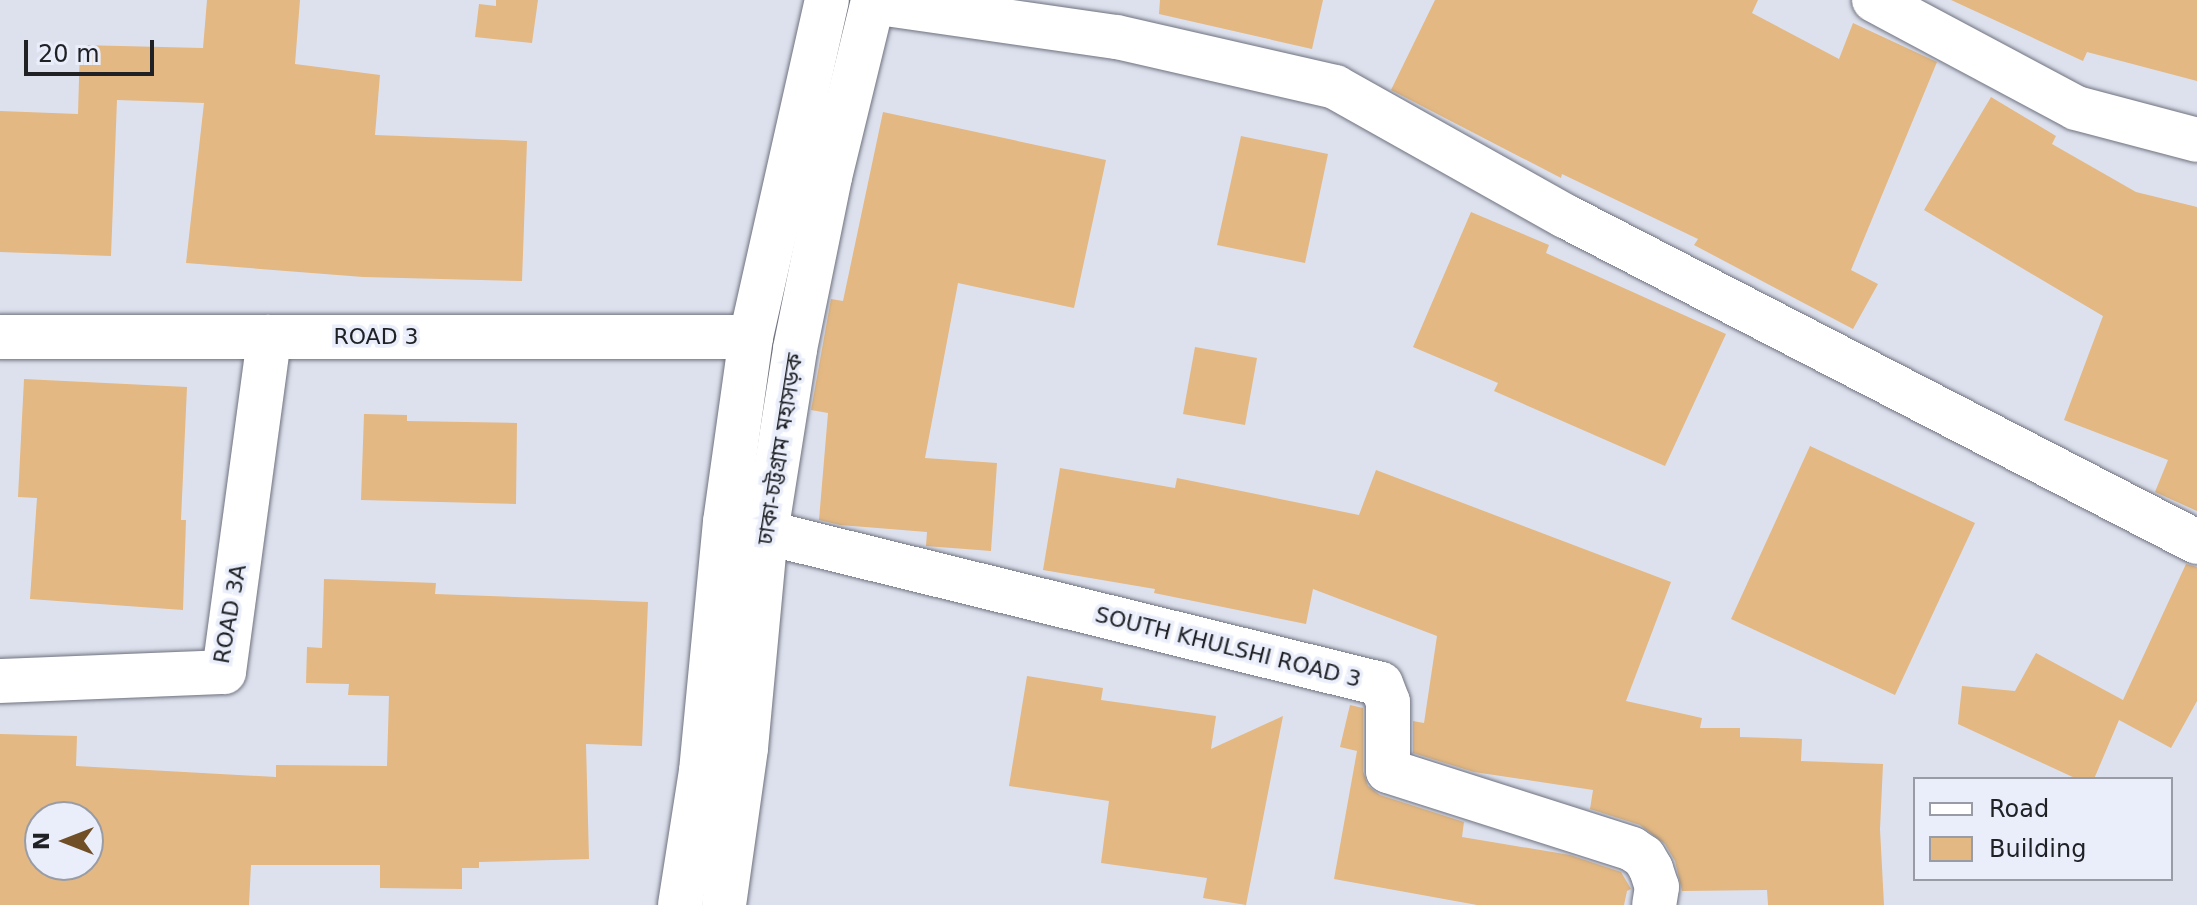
<!DOCTYPE html>
<meta charset="utf-8">
<style>
body{margin:0}
#map{position:relative;width:2197px;height:905px;overflow:hidden;background:#dde1ee;font-family:"DejaVu Sans","Noto Sans Bengali",sans-serif}
div>[style]{position:absolute}
[style*='--x']{left:calc(var(--x)*1px);top:calc(var(--y)*1px);width:calc(var(--w)*1px);rotate:calc(var(--a)*1deg)}
.building>*{inset:0;background:#e3b883}
.roads{filter:drop-shadow(0 0 2px #6f727e) drop-shadow(0 0 2px #6f727e)}
.minor>*{height:44px;margin:-22px;padding:0 22px;transform-origin:22px;border-radius:22px;background:#fff}
.trunk>*{height:44px;margin:-22px;padding:0 22px;transform-origin:22px;border-radius:22px;background:#fff}
span{translate:-50% -50%;white-space:nowrap;text-align:center;line-height:1.15;-webkit-text-stroke:7px #eaeefb;paint-order:stroke}
.street-label{font-size:22px;color:#1f2125}
.legend{position:absolute;left:1913px;top:777px;width:260px;height:104px;box-sizing:border-box;background:#eaeefb;border:2px solid #999ca5;margin:0;padding:10px 14px;list-style:none;font-size:24px;color:#1f2125}
.legend li{display:flex;align-items:center;gap:16px;height:40px}
.legend b{width:40px;border:2px solid #999ca5}
.north{position:absolute;left:24px;top:801px;width:80px;height:80px;box-sizing:border-box;background:#eaeefb;border:2px solid #999ca5;border-radius:50%;rotate:270deg;font-size:22px;font-weight:700;line-height:32px;text-align:center;color:#1f2125}
.north::after{content:'';display:block;margin:auto;width:28px;height:36px;background:#704f26;clip-path:polygon(50% 0,100% 100%,50% 72%,0 100%)}
.scale{position:absolute;left:24px;top:40px;width:130px;height:36px;box-sizing:border-box;border:4px solid #1f2125;border-top:0;padding-left:10px;font-size:24px;line-height:28px;white-space:nowrap;color:#1f2125;-webkit-text-stroke:6px #eaeefb;paint-order:stroke}
</style>
<div id="map">
<div class="building">
<i style="clip-path:polygon(207px 0,300px 0,295px 64px,380px 75px,375px 135px,527px 141px,522px 281px,363px 277px,186px 263px,204px 103px,117px 100px,111px 256px,0 252px,0 111px,78px 114px,80px 45px,203px 48px)"></i>
<i style="clip-path:polygon(496px 0,538px 0,532px 43px,475px 37px,479px 4px,496px 6px)"></i>
<i style="clip-path:polygon(1160px 0,1323px 0,1312px 49px,1159px 14px)"></i>
<i style="clip-path:polygon(1435px 0,1758px 0,1752px 13px,1839px 59px,1853px 23px,1937px 62px,1851px 270px,1878px 284px,1853px 329px,1694px 245px,1698px 239px,1562px 174px,1561px 178px,1391px 90px)"></i>
<i style="clip-path:polygon(1951px 0,2197px 0,2197px 81px,2087px 52px,2083px 61px)"></i>
<i style="clip-path:polygon(1991px 97px,2056px 136px,2052px 144px,2136px 192px,2197px 207px,2197px 511px,2155px 492px,2168px 460px,2064px 420px,2103px 316px,1924px 210px)"></i>
<i style="clip-path:polygon(883px 112px,1106px 160px,1074px 308px,958px 283px,925px 458px,997px 463px,991px 551px,926px 546px,927px 532px,840px 525px,819px 520px,828px 413px,811px 410px,831px 299px,843px 301px)"></i>
<i style="clip-path:polygon(1241px 136px,1328px 154px,1305px 263px,1217px 245px)"></i>
<i style="clip-path:polygon(1471px 212px,1549px 245px,1546px 253px,1726px 334px,1665px 466px,1494px 391px,1498px 383px,1413px 347px)"></i>
<i style="clip-path:polygon(1195px 347px,1257px 358px,1245px 425px,1183px 414px)"></i>
<i style="clip-path:polygon(24px 379px,187px 387px,181px 520px,186px 520px,183px 610px,30px 599px,37px 498px,18px 497px)"></i>
<i style="clip-path:polygon(364px 414px,407px 415px,407px 421px,517px 423px,516px 504px,361px 500px)"></i>
<i style="clip-path:polygon(1810px 446px,1975px 523px,1895px 695px,1731px 619px)"></i>
<i style="clip-path:polygon(1060px 468px,1175px 488px,1177px 478px,1359px 515px,1376px 470px,1671px 582px,1626px 701px,1702px 718px,1700px 728px,1740px 728px,1740px 737px,1802px 739px,1801px 761px,1883px 764px,1880px 829px,1884px 905px,1768px 905px,1767px 890px,1682px 891px,1675px 861px,1665px 844px,1640px 825px,1590px 809px,1593px 790px,1474px 772px,1413px 753px,1413px 721px,1424px 723px,1437px 636px,1313px 589px,1306px 624px,1154px 593px,1155px 589px,1043px 570px)"></i>
<i style="clip-path:polygon(2186px 564px,2197px 567px,2197px 701px,2171px 748px,2119px 720px,2094px 779px,2077px 779px,1958px 724px,1962px 686px,2015px 691px,2036px 653px,2123px 700px)"></i>
<i style="clip-path:polygon(evenodd,324px 579px,436px 583px,435px 594px,648px 602px,642px 746px,586px 744px,589px 859px,479px 862px,479px 868px,462px 868px,462px 889px,380px 888px,380px 865px,251px 865px,249px 905px,0 905px,0 734px,77px 736px,76px 766px,276px 777px,276px 765px,387px 766px,389px 696px,348px 695px,349px 684px,306px 683px,307px 647px,322px 648px,324px 579px,40px 817px,88px 817px,88px 865px,40px 865px,40px 817px)"></i>
<i style="clip-path:polygon(1027px 676px,1103px 688px,1101px 700px,1216px 716px,1211px 749px,1283px 716px,1246px 905px,1203px 898px,1207px 878px,1101px 863px,1109px 801px,1009px 786px)"></i>
<i style="clip-path:polygon(1350px 705px,1363px 708px,1363px 771px,1368px 786px,1380px 795px,1464px 822px,1462px 837px,1570px 855px,1621px 872px,1631px 889px,1627px 891px,1624px 905px,1477px 905px,1334px 879px,1357px 751px,1340px 747px)"></i>
</div>
<div class="roads">
<div class="minor">
<i style="--x:1874;--y:0;--w:229;--a:28.1"></i>
<i style="--x:2076;--y:108;--w:125;--a:14.8"></i>
<i style="--x:873;--y:2;--w:246;--a:8.2"></i>
<i style="--x:1117;--y:37;--w:224;--a:12.9"></i>
<i style="--x:1335;--y:87;--w:264;--a:29.3"></i>
<i style="--x:1565;--y:216;--w:711;--a:27.29"></i>
<i style="--x:0;--y:337;--w:751;--a:0"></i>
<i style="--x:731;--y:524;--w:669;--a:13.83"></i>
<i style="--x:1381;--y:684;--w:19;--a:69"></i>
<i style="--x:1388;--y:702;--w:69;--a:90"></i>
<i style="--x:1388;--y:771;--w:256;--a:17.7"></i>
<i style="--x:1632;--y:849;--w:14;--a:34"></i>
<i style="--x:1644;--y:857;--w:14;--a:60"></i>
<i style="--x:1651;--y:869;--w:19;--a:72"></i>
<i style="--x:1657;--y:887;--w:18;--a:99"></i>
<i style="--x:0;--y:681;--w:224;--a:-2.3"></i>
<i style="--x:224;--y:672;--w:338;--a:-82.3"></i>
</div>
<div class="trunk">
<i style="--x:680;--y:905;--w:136;--a:-81.1"></i>
<i style="--x:701;--y:771;--w:250;--a:-84.5"></i>
<i style="--x:725;--y:522;--w:187;--a:-82"></i>
<i style="--x:751;--y:337;--w:345;--a:-77.3"></i>
<i style="--x:724;--y:905;--w:159;--a:-82"></i>
<i style="--x:746;--y:748;--w:216;--a:-84.7"></i>
<i style="--x:766;--y:533;--w:186;--a:-81"></i>
<i style="--x:795;--y:349;--w:176;--a:-78.5"></i>
<i style="--x:830;--y:177;--w:182;--a:-76.3"></i>
</div>
</div>
<div class="street-label">
<span style="left:376px;top:337px">ROAD 3</span>
<span style="left:780px;top:449px;rotate:-81deg">ঢাকা-চট্টগ্রাম মহাসড়ক</span>
<span style="left:230px;top:614px;rotate:-80deg">ROAD 3A</span>
<span style="left:1228px;top:647px;rotate:14deg">SOUTH KHULSHI ROAD 3</span>
</div>
<ul class="legend">
<li><b style="height:10px;background:#fff"></b>Road</li>
<li><b style="height:22px;background:#e3b883"></b>Building</li>
</ul>
<div class="north">N</div>
<div class="scale">20 m</div>
</div>
